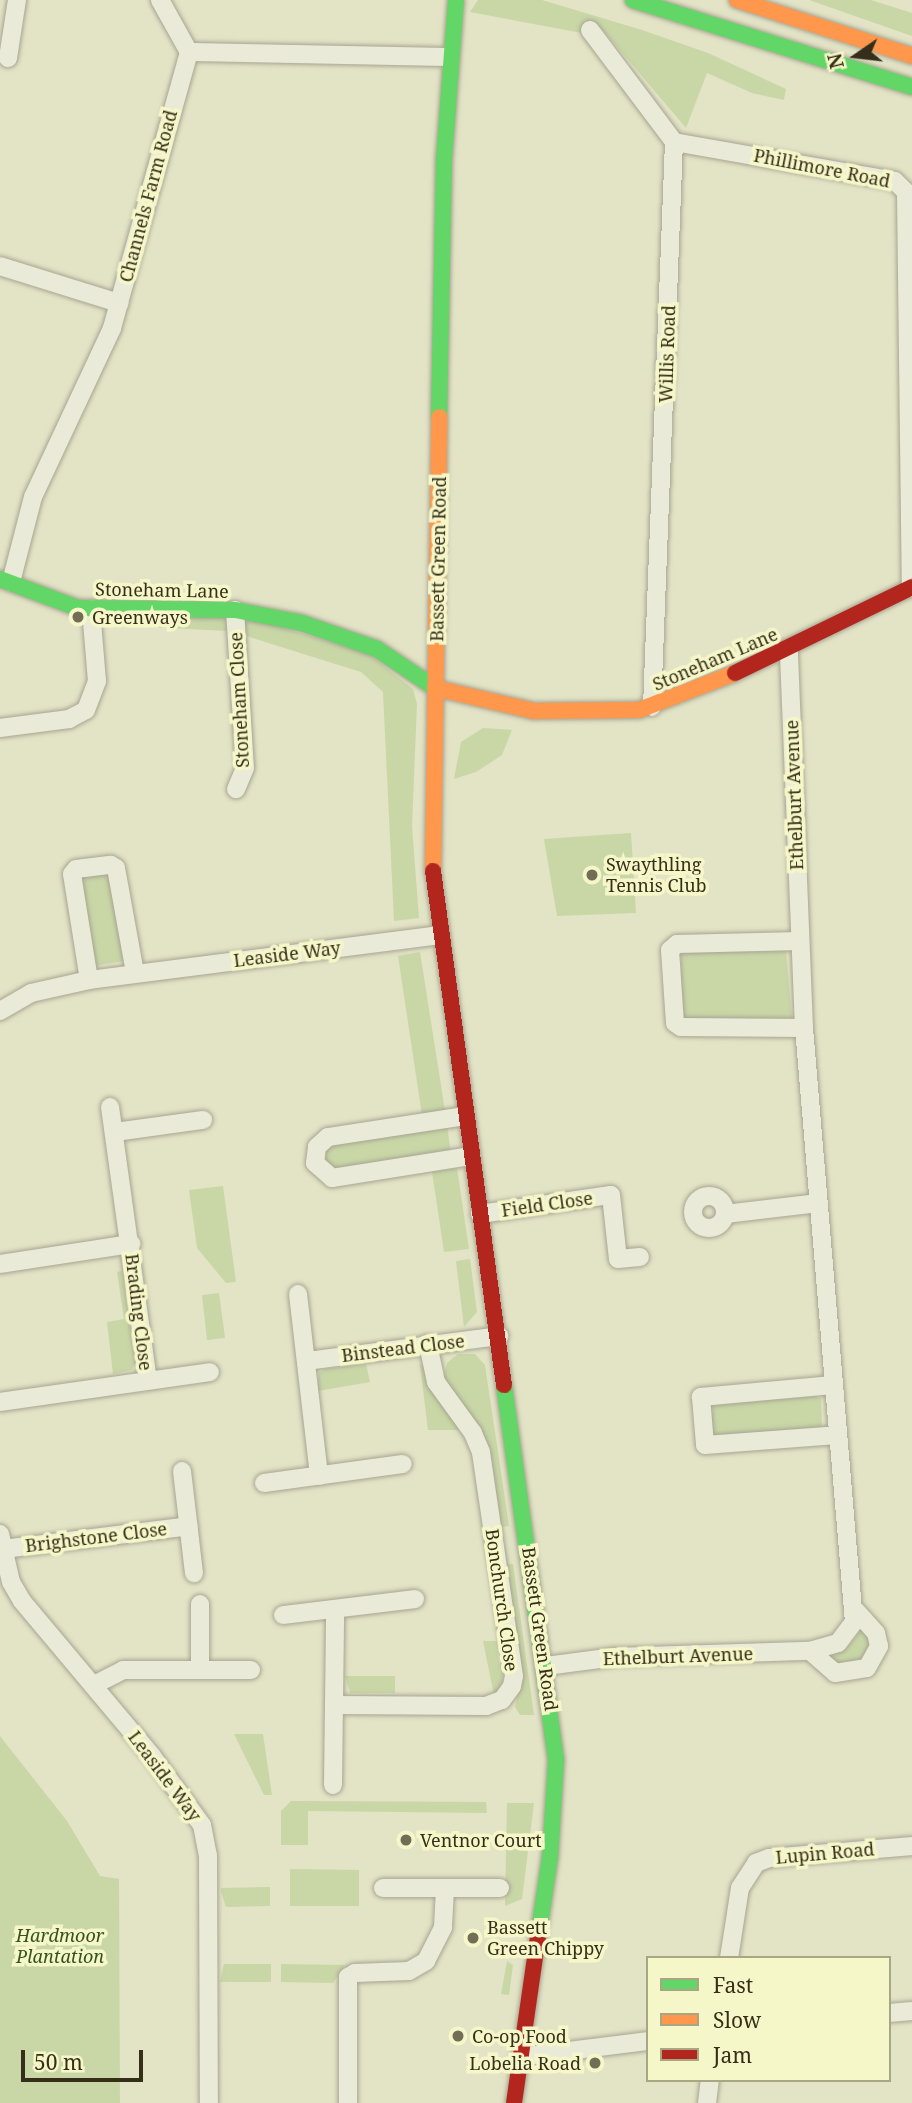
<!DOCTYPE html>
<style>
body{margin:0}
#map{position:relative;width:912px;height:2103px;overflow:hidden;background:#e3e3c6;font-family:"Noto Serif",serif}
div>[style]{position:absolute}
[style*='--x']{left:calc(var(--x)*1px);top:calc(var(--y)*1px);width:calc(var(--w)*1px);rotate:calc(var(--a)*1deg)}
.green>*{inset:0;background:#c9d7a7}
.roads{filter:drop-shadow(0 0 2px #a7a590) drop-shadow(0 0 2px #a7a590)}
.street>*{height:18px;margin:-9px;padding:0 9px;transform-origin:9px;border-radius:9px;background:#eaead9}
.street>.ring{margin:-9px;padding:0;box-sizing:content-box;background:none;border:18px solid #eaead9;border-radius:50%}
.fast>*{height:16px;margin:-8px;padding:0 8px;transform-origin:8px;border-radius:8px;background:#63d668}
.slow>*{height:16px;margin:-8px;padding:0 8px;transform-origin:8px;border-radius:8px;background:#ff974d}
.jam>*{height:16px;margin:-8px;padding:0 8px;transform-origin:8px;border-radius:8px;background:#b3261e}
.dots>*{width:19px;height:19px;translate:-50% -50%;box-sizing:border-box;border:4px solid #f6f7c9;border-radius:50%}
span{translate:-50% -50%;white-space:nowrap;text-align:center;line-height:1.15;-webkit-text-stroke:7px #f6f7c9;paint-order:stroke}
.street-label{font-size:18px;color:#352f1a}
.poi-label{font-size:18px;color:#352f1a}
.left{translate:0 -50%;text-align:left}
.right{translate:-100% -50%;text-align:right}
.park-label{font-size:18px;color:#36521f;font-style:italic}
.legend{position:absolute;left:646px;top:1956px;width:245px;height:126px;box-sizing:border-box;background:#f6f7c9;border:2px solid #a9a783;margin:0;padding:9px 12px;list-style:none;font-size:21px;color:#352f1a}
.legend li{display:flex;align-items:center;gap:14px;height:35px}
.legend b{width:35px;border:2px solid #a9a783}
.north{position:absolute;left:821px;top:21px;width:70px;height:70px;-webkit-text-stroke:5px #f6f7c9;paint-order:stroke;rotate:256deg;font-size:19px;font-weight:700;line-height:28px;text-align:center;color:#352f1a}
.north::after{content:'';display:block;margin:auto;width:24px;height:32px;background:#352f1a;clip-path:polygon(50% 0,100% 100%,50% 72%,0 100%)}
.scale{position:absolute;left:21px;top:2050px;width:122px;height:32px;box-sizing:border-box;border:4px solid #352f1a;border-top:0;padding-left:9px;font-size:21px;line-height:24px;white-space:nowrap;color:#352f1a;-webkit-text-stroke:5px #f6f7c9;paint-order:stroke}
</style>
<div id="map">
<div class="green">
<i style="clip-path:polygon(478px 0,542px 0,642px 30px,708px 53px,786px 89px,784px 100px,752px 93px,707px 73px,686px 128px,603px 30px,582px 33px,470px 12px)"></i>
<i style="clip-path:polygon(809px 0,871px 0,912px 13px,912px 36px)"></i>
<i style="clip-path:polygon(145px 614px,227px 617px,228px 631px,146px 627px)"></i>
<i style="clip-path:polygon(240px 615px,367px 653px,413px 689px,417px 704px,412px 826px,419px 918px,394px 921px,383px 692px,361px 672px,240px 634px)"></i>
<i style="clip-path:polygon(483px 728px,512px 730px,502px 755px,476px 772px,454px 779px,461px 742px)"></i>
<i style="clip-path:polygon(631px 833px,636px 913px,557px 916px,544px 839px)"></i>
<i style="clip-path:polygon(108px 873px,124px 961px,94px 966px,80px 877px)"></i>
<i style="clip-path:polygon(786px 951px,792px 1018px,682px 1019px,681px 952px)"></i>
<i style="clip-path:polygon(420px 952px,445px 1111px,422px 1115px,398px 956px)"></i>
<i style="clip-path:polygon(447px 1125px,451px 1154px,335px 1170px,326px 1165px,326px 1145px)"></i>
<i style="clip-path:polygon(457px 1168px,469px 1249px,444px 1252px,432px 1172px)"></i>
<i style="clip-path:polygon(223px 1186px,236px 1282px,226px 1283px,197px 1248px,189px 1190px)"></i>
<i style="clip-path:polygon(470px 1259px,477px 1312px,464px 1327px,456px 1261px)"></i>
<i style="clip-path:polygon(122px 1271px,135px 1363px,132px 1370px,113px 1374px,107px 1322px,124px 1319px,117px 1272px)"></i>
<i style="clip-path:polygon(219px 1293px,225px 1338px,207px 1340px,202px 1295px)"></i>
<i style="clip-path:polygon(458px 1354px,475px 1354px,485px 1365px,509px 1526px,501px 1527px,490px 1448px,443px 1379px,447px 1363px)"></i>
<i style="clip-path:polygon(366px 1364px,370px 1382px,318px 1391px,319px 1373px,325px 1369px)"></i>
<i style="clip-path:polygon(425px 1364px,462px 1430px,428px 1430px,420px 1365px)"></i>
<i style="clip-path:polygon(816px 1396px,821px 1399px,822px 1428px,714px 1437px,711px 1433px,713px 1405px)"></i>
<i style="clip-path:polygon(501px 1537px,508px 1564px,513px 1564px,534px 1715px,520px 1715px,515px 1707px,519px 1687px)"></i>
<i style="clip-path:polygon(864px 1627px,873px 1644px,867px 1657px,843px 1669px,827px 1659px,847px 1648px)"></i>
<i style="clip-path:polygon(483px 1641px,497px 1641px,499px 1663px,504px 1664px,501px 1688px,494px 1695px)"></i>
<i style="clip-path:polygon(345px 1676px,395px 1676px,395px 1693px,350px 1693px)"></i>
<i style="clip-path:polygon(234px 1734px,263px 1734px,272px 1795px,264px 1795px)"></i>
<i style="clip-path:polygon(0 1736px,67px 1821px,100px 1876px,119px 1879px,120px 2103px,0 2103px)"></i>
<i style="clip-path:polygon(291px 1801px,486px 1802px,487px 1813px,308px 1811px,308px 1845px,281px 1845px,281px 1811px)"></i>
<i style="clip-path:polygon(507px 1803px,534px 1803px,522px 1899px,505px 1906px)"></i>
<i style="clip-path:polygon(290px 1869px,359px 1870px,359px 1906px,290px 1906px)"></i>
<i style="clip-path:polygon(270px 1887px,270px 1906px,226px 1907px,221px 1892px,221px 1888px)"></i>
<i style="clip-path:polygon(507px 1961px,513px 1965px,509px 1995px,501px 1994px)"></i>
<i style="clip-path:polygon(224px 1964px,271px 1964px,271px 1982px,220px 1982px)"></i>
<i style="clip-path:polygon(281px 1964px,345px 1965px,333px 1983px,281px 1982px)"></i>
</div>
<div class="roads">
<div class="street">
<i style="--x:160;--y:0;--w:60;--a:60.9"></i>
<i style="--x:590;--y:30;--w:140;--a:53.1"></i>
<i style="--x:674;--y:142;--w:565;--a:92.23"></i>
<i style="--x:189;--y:52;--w:261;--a:1.1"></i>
<i style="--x:8;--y:58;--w:59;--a:-81.2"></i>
<i style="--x:674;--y:142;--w:224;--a:10"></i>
<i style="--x:895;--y:181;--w:16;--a:45"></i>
<i style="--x:906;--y:192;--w:396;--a:89.3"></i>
<i style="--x:0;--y:266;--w:125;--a:17.3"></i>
<i style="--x:11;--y:582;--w:88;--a:-75.5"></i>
<i style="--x:33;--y:497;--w:187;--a:-64.9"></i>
<i style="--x:112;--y:328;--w:287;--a:-74.4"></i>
<i style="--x:235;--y:610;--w:158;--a:86.4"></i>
<i style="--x:245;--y:768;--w:23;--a:113"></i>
<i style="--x:0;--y:728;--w:70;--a:-7.4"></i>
<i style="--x:69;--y:719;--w:19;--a:-28"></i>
<i style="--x:86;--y:710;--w:31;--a:-69"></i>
<i style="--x:97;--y:681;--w:72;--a:-94.8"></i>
<i style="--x:800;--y:941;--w:123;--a:178.6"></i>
<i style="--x:677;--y:944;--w:9;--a:139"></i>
<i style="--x:670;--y:950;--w:73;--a:86.1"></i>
<i style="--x:675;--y:1023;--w:7;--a:34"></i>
<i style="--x:681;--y:1027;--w:123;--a:0.5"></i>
<i style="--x:89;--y:980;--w:107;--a:-99.1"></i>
<i style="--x:72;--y:874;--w:6;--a:-51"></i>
<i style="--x:76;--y:869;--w:35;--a:-7"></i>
<i style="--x:111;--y:865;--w:6;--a:31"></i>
<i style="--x:116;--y:868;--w:107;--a:79.7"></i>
<i style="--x:0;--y:1011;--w:36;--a:-30"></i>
<i style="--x:31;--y:993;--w:59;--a:-12.6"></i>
<i style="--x:89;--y:980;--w:353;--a:-7.3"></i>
<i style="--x:110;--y:1107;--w:276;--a:82.1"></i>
<i style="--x:465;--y:1116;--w:139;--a:171.3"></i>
<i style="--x:328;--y:1137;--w:15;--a:138"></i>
<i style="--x:317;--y:1147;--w:16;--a:97"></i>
<i style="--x:315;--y:1163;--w:23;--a:41"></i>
<i style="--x:332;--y:1178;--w:141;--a:-9"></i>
<i style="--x:115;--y:1132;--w:89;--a:-7.8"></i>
<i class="ring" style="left:693px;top:1196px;width:14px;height:14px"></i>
<i style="--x:480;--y:1214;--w:132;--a:-8.3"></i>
<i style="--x:611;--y:1195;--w:64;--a:83.8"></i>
<i style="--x:618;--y:1259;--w:22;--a:-5"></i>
<i style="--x:725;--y:1214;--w:94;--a:-6.7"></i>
<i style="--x:0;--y:1264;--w:133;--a:-8.7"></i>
<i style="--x:298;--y:1294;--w:183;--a:83.4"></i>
<i style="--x:307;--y:1361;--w:194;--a:-7.4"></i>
<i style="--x:833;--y:1385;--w:133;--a:174.8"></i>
<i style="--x:701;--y:1397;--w:48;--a:85.2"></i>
<i style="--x:705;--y:1445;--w:132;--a:-4.3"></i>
<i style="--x:0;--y:1402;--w:212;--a:-8.1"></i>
<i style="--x:182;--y:1471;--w:103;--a:83.3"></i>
<i style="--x:264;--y:1483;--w:140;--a:-7.8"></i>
<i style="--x:0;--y:1534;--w:49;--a:77.1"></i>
<i style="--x:11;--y:1582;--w:22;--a:60"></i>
<i style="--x:22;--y:1601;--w:202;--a:50"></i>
<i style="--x:152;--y:1756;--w:85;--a:54.1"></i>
<i style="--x:202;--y:1825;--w:31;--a:79"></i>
<i style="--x:208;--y:1855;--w:248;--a:89.8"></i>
<i style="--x:3;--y:1549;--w:187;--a:-7"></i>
<i style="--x:200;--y:1604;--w:65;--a:90"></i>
<i style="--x:283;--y:1615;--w:133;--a:-6.9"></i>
<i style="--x:810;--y:1651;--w:33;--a:41"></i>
<i style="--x:835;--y:1673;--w:32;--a:-9"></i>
<i style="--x:867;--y:1668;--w:25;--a:-61"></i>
<i style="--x:879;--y:1646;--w:13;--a:-103"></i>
<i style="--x:876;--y:1633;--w:30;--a:-132"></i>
<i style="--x:546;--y:1666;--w:69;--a:-7.5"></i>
<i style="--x:614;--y:1657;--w:196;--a:-1.8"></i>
<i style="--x:810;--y:1651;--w:29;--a:-16"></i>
<i style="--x:838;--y:1643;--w:26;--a:-53"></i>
<i style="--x:854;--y:1622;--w:596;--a:-94.81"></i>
<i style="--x:804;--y:1028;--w:379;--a:-92.3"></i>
<i style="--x:94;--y:1685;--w:33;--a:-27"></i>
<i style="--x:123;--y:1670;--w:128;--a:0"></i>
<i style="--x:335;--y:1705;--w:151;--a:0.4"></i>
<i style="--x:486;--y:1706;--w:17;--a:-21"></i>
<i style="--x:502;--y:1700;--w:17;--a:-54"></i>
<i style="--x:512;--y:1686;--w:10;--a:-79"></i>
<i style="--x:514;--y:1676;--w:226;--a:-98.4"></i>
<i style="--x:481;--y:1452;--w:21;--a:-113"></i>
<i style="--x:473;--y:1433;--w:63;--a:-126"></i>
<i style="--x:436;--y:1382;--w:39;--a:-102"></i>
<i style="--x:333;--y:1785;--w:175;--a:-89.3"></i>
<i style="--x:383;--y:1888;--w:117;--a:0"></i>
<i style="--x:729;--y:1958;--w:71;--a:-81.1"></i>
<i style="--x:740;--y:1888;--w:30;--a:-57"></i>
<i style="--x:756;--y:1863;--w:14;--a:-21"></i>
<i style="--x:769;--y:1858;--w:144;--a:-4.8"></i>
<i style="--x:889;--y:2013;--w:23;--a:-5"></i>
<i style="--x:520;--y:2057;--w:129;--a:-7.1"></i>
<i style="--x:348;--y:2103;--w:126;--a:-90"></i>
<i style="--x:348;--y:1977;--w:8;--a:-30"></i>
<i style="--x:355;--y:1973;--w:54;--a:-2.1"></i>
<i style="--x:409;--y:1971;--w:20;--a:-30"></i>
<i style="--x:426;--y:1961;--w:38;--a:-63"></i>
<i style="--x:443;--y:1927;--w:39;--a:-87"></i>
<i style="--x:707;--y:2103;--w:23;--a:-83"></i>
</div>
<div class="fast">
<i style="--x:633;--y:0;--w:292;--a:17.3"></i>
<i style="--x:439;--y:417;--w:258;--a:-88.9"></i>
<i style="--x:444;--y:159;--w:159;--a:-85.7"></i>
<i style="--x:0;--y:579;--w:83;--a:20.4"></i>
<i style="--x:78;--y:608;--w:157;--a:0.7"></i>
<i style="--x:235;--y:610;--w:68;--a:11"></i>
<i style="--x:302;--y:623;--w:79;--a:19.1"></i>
<i style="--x:377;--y:649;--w:70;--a:33.9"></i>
<i style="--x:504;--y:1385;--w:379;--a:82.1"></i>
<i style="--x:556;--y:1760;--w:97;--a:93.5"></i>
<i style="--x:550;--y:1857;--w:81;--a:98.5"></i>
</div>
<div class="slow">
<i style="--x:737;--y:0;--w:184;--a:17.7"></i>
<i style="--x:435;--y:688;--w:102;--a:13.1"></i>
<i style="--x:534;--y:711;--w:105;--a:-0.5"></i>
<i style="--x:639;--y:710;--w:103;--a:-21.1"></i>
<i style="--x:433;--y:871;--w:454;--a:-89.2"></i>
</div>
<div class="jam">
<i style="--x:735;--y:673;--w:197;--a:-25.9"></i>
<i style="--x:433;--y:871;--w:519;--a:82.14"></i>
<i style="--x:514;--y:2103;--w:168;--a:-81.8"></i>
</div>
</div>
<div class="dots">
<i style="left:78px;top:617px;background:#726e56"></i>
<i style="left:592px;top:875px;background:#726e56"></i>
<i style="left:406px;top:1840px;background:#726e56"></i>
<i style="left:473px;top:1938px;background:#726e56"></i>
<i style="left:458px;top:2036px;background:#726e56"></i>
<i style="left:595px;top:2063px;background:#726e56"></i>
</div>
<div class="street-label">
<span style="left:822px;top:168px;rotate:11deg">Phillimore Road</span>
<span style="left:148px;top:196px;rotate:-75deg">Channels Farm Road</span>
<span style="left:667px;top:354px;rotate:-88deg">Willis Road</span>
<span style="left:438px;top:559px;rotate:-89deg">Bassett Green Road</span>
<span style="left:162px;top:590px;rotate:1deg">Stoneham Lane</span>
<span style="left:715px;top:659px;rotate:-23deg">Stoneham Lane</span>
<span style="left:239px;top:700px;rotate:-93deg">Stoneham Close</span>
<span style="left:794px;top:795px;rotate:-92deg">Ethelburt Avenue</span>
<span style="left:287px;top:954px;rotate:-7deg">Leaside Way</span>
<span style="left:547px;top:1204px;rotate:-8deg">Field Close</span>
<span style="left:139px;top:1312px;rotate:83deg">Brading Close</span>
<span style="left:403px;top:1348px;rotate:-7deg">Binstead Close</span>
<span style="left:96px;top:1537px;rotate:-7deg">Brighstone Close</span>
<span style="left:502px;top:1600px;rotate:82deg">Bonchurch Close</span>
<span style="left:540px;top:1629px;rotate:82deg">Bassett Green Road</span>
<span style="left:678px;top:1656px;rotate:-2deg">Ethelburt Avenue</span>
<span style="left:165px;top:1776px;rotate:53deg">Leaside Way</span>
<span style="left:825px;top:1853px;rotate:-5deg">Lupin Road</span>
</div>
<div class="poi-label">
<span class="left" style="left:92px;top:617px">Greenways</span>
<span class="left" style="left:606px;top:875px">Swaythling<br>Tennis Club</span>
<span class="left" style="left:420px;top:1840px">Ventnor Court</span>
<span class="left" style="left:487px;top:1938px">Bassett<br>Green Chippy</span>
<span class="left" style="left:472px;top:2036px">Co-op Food</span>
<span class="right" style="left:581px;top:2063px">Lobelia Road</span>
</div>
<div class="park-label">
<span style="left:60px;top:1946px">Hardmoor<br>Plantation</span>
</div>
<ul class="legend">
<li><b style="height:9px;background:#63d668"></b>Fast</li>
<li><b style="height:9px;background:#ff974d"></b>Slow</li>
<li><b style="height:9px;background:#b3261e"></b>Jam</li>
</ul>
<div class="north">N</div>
<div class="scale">50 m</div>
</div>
